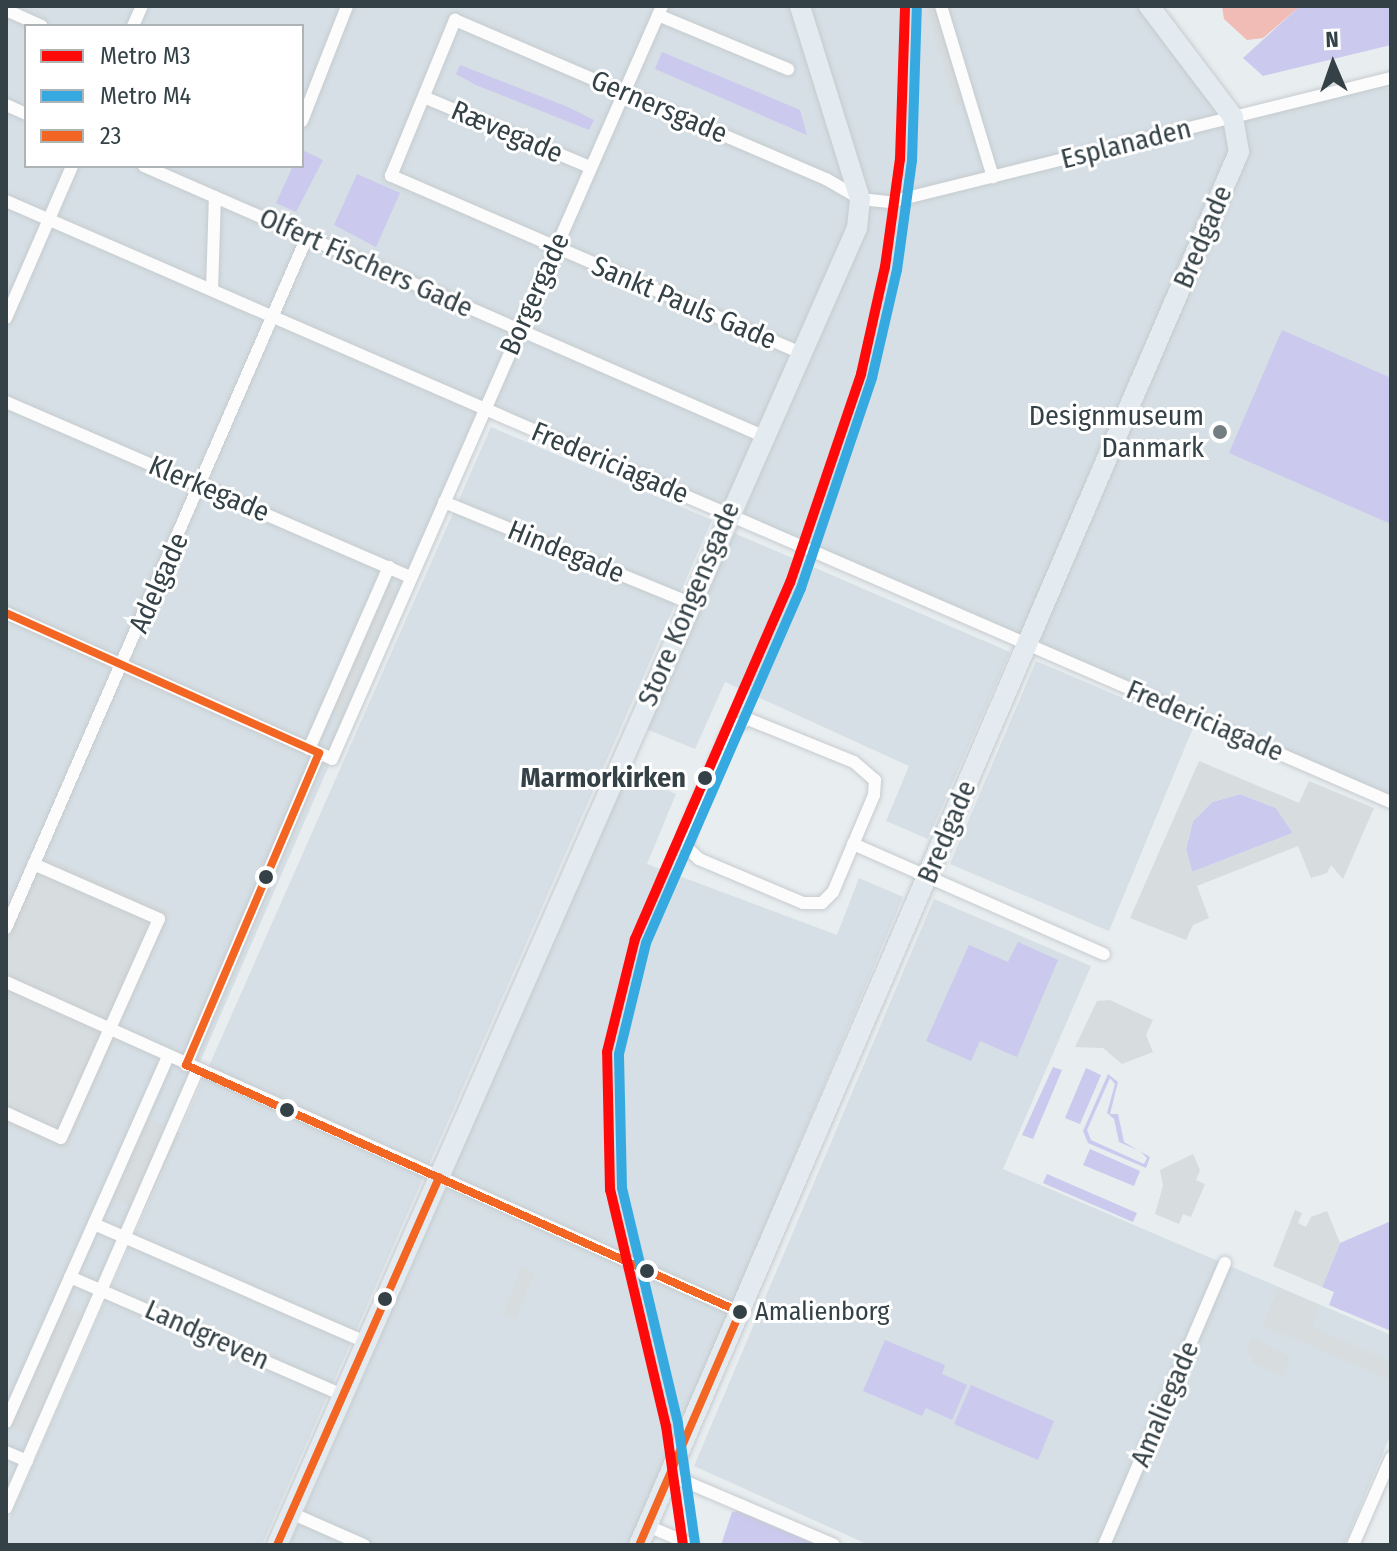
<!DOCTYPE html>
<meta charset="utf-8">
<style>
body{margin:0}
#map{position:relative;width:1397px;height:1551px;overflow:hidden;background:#e8edf0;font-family:"Fira Sans Condensed",sans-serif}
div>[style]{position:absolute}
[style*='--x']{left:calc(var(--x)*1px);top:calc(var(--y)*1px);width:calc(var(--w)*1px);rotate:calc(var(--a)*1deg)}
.residential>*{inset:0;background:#d5dfe5}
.green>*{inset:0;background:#cbc9ed}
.parking>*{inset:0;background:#d7dcde}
.water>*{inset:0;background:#f1bbb6}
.roads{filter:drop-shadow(0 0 2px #c6cbce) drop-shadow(0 0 2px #c6cbce)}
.street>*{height:12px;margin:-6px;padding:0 6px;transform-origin:6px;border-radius:6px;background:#fcfcfd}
.primary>*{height:20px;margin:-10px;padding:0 10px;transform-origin:10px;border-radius:10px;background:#e3ebf1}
.bus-1>*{height:8px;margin:-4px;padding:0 4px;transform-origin:4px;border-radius:4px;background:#f26522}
.metro-1>*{height:10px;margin:-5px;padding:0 5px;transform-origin:5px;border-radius:5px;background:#ff0a0a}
.metro-2>*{height:10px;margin:-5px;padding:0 5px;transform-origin:5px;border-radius:5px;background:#36aae0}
.dots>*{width:22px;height:22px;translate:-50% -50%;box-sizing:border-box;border:4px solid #fff;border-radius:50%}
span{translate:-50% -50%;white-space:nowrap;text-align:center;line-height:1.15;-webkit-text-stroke:6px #fff;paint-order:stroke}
.bus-label{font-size:26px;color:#344247}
.left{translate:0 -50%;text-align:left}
.street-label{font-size:28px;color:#344247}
.poi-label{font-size:28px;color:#344247}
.right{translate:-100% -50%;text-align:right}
.stop-label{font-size:28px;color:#344247;font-weight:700}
.frame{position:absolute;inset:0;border:8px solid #344247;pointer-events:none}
.legend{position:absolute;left:24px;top:24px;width:280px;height:144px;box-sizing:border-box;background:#fff;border:2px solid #aeb3b5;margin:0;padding:10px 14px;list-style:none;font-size:24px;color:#344247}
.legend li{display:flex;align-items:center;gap:16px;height:40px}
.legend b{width:40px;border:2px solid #aeb3b5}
.north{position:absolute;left:1293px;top:24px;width:80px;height:80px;-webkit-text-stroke:6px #fff;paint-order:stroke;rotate:358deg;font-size:22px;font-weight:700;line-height:32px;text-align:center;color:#344247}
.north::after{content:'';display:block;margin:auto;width:28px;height:36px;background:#344247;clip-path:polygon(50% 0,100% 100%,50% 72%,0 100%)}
</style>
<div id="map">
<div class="residential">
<i style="clip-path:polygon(evenodd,6px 6px,1149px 6px,1233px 117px,1391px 78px,1391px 802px,484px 409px,6px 1508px,6px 6px,26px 26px,302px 26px,302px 166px,26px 166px,26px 26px)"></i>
<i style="clip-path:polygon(491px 427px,712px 520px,262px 1545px,6px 1545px,6px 1526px)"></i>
<i style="clip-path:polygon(734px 533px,1010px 652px,928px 839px,886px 821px,909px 766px,725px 682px,695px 749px,646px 729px)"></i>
<i style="clip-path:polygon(1036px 661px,1193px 728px,1109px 931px,950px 864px)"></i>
<i style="clip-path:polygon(628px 772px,676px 794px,647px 864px,837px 935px,859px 878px,903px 897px,631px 1545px,289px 1545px)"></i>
<i style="clip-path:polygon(934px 899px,1091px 966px,1003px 1169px,1391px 1335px,1391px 1434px,1344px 1545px,869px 1545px,694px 1466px)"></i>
</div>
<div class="green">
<i style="clip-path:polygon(1300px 6px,1391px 6px,1391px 45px,1263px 76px,1243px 58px)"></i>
<i style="clip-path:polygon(662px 52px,800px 110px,807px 135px,655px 69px)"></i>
<i style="clip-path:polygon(460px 65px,568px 107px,594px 120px,589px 130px,476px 85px,456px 74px)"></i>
<i style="clip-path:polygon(302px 150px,323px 160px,296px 212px,276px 203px,293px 166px,302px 166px)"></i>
<i style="clip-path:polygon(357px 174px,400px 193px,376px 247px,334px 225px)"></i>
<i style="clip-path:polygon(1282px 330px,1391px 378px,1391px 524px,1229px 453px)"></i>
<i style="clip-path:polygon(1240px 794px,1276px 808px,1293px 833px,1192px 872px,1186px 849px,1193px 821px,1212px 802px)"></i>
<i style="clip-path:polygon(1018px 942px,1058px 960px,1017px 1057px,980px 1041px,971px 1061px,926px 1041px,969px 945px,1008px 962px)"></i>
<i style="clip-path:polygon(1053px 1067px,1062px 1070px,1033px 1139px,1022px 1135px)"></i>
<i style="clip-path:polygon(1086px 1068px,1101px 1075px,1080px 1124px,1065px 1118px)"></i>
<i style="clip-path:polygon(evenodd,1108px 1074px,1118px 1082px,1110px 1114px,1118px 1114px,1124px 1142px,1150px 1157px,1146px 1168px,1088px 1143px,1083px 1131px,1108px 1074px,1110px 1078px,1115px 1084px,1107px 1113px,1114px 1119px,1119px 1142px,1140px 1151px,1147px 1158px,1144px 1164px,1091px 1140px,1087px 1130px,1110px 1078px)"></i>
<i style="clip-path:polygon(1090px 1149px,1140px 1171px,1134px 1186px,1083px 1165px)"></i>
<i style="clip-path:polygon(1047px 1174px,1137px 1213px,1133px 1222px,1043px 1183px)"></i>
<i style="clip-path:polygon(1391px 1221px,1391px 1331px,1329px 1305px,1334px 1292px,1322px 1287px,1340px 1243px)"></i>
<i style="clip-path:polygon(885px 1340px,945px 1365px,942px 1374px,967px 1385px,952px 1420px,926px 1408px,922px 1416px,863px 1391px)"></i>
<i style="clip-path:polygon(971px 1385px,1054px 1421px,1038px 1460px,954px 1424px)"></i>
<i style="clip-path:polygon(738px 1511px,818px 1545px,721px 1545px,732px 1512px)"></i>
</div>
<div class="parking">
<i style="clip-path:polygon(926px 6px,937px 6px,965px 107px,955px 104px)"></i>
<i style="clip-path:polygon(388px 580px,396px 592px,339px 719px,326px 701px)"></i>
<i style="clip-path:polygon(evenodd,1199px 761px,1299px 803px,1309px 781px,1374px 808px,1343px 879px,1331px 865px,1327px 873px,1311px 878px,1298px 846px,1197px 886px,1209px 918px,1193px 925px,1186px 940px,1130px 918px,1199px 761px,1240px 794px,1276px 808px,1293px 833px,1192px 872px,1186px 849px,1193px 821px,1212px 802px,1240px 794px)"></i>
<i style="clip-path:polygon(43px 856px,170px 912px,66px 1150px,6px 1124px,6px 941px)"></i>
<i style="clip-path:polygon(1110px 1000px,1153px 1020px,1146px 1035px,1153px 1052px,1122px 1064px,1103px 1048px,1075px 1047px,1097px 1001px)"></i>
<i style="clip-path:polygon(148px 1119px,180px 1133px,143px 1212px,112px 1197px)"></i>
<i style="clip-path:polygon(1193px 1154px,1200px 1170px,1196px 1180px,1205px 1184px,1191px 1217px,1183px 1214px,1179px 1224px,1155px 1214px,1163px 1186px,1160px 1170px)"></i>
<i style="clip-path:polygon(1295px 1210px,1302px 1213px,1298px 1223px,1306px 1227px,1311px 1217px,1327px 1211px,1340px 1243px,1322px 1287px,1273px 1266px)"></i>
<i style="clip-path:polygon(522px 1267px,535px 1273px,515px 1319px,503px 1314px)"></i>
<i style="clip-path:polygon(1279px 1288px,1319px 1305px,1312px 1327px,1391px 1362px,1391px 1380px,1262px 1325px)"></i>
<i style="clip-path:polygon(65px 1302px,83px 1316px,30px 1435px,12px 1427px)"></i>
<i style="clip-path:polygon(1252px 1337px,1290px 1357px,1282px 1376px,1250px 1362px,1252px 1356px,1246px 1353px)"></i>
</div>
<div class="water">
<i style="clip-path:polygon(1222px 6px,1300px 6px,1263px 38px,1247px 40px,1224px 19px)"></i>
</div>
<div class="roads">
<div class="street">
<i style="--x:941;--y:6;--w:179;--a:73.1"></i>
<i style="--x:6;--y:10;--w:39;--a:24"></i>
<i style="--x:658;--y:15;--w:141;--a:22.6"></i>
<i style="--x:133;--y:26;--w:22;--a:-66"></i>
<i style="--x:424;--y:97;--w:180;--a:22.9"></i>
<i style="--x:6;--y:105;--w:22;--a:24"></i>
<i style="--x:302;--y:121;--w:123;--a:-68.6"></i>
<i style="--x:144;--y:166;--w:675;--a:23.57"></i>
<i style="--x:6;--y:201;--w:1510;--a:23.46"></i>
<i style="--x:212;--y:290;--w:93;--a:-88.2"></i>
<i style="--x:6;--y:318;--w:166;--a:-66.5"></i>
<i style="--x:801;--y:353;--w:447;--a:-156.6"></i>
<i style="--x:391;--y:176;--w:169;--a:-67.7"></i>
<i style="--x:455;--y:20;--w:404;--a:23.2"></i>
<i style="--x:826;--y:179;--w:39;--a:30"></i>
<i style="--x:860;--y:199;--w:30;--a:6"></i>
<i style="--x:890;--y:202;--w:516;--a:-13.9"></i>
<i style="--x:6;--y:402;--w:441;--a:23.4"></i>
<i style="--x:444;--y:502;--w:264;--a:22.3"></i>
<i style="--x:6;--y:613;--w:357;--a:24.1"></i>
<i style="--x:332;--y:759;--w:822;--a:-66.33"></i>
<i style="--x:748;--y:719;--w:114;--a:22.1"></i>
<i style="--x:854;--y:762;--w:28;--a:41"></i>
<i style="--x:875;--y:780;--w:15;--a:94"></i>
<i style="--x:874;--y:795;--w:105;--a:112.9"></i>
<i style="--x:833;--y:892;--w:16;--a:135"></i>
<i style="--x:822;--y:903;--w:19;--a:180"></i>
<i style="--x:803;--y:903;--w:113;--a:-157.1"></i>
<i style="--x:699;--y:859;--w:16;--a:-137"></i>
<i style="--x:687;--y:848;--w:24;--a:-85"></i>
<i style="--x:689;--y:824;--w:102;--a:-66.9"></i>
<i style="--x:729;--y:730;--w:22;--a:-30"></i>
<i style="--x:309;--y:749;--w:199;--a:-66.3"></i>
<i style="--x:853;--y:844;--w:274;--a:23.7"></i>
<i style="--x:6;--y:928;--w:754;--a:-66.46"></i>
<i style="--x:6;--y:982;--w:805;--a:24.21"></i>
<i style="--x:186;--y:1065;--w:339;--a:-66.9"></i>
<i style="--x:6;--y:1113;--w:60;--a:24.4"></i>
<i style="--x:61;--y:1138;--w:240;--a:-65.9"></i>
<i style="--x:159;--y:919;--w:137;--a:-156.3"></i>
<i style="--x:94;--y:1224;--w:296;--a:23.5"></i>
<i style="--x:70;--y:1277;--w:297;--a:23.4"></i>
<i style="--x:6;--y:1422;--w:399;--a:-66.1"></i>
<i style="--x:6;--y:1452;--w:23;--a:23"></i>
<i style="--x:670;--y:1475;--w:178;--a:23.1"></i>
<i style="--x:6;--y:1508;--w:478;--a:-66.4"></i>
<i style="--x:291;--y:1513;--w:80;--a:23.7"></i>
<i style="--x:648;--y:1526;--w:48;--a:23.4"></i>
<i style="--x:1104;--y:1545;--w:307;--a:-66.8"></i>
<i style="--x:1353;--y:1545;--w:95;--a:-66.4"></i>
</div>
<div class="primary">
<i style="--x:277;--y:1545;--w:1439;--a:-66.23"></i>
<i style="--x:857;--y:228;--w:29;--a:-84"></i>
<i style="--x:860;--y:199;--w:202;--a:-107.3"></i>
<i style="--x:639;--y:1545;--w:1517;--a:-66.7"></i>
<i style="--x:1239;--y:152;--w:36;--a:-100"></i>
<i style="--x:1233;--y:117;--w:139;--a:-127.1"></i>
</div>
</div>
<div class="bus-1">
<i style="--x:6;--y:613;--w:343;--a:24.1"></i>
<i style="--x:186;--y:1065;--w:607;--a:24.03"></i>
<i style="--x:740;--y:1312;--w:254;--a:113.4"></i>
<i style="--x:186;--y:1065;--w:339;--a:-66.9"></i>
<i style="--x:277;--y:1545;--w:402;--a:-66.2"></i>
</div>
<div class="metro-1">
<i style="--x:683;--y:1545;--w:120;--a:-98.1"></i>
<i style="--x:666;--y:1426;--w:243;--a:-103.3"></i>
<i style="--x:610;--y:1190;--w:138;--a:-91.2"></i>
<i style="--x:607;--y:1052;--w:116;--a:-76.1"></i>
<i style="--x:635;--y:939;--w:388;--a:-66.5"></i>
<i style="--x:790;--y:583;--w:221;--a:-71.2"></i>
<i style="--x:861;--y:374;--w:110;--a:-77.4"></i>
<i style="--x:885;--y:267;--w:109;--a:-82.1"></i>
<i style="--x:900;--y:159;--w:153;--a:-88.1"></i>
</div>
<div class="metro-2">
<i style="--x:695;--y:1543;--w:121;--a:-98.1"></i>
<i style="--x:678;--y:1423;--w:242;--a:-103.4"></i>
<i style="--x:622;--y:1188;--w:134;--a:-91.3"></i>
<i style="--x:619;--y:1054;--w:114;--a:-76.3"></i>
<i style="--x:646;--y:943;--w:387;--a:-66.4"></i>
<i style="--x:801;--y:588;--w:222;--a:-71.3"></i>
<i style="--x:872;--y:378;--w:111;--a:-77"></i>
<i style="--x:897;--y:270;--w:110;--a:-82.2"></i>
<i style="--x:912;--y:161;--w:155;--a:-88.2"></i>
</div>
<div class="dots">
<i style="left:1220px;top:432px;background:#737e82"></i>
<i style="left:705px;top:778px;background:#344247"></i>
<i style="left:266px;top:877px;background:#344247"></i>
<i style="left:287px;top:1110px;background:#344247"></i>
<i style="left:647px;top:1271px;background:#344247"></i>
<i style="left:385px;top:1299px;background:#344247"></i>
<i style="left:740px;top:1312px;background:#344247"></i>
</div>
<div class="bus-label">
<span class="left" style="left:755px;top:1312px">Amalienborg</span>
</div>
<div class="street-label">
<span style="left:659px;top:107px;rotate:23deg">Gernersgade</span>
<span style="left:507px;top:132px;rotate:23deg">Rævegade</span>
<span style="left:1126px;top:144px;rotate:-14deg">Esplanaden</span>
<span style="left:1203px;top:237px;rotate:-67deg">Bredgade</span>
<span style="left:366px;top:263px;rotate:24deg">Olfert Fischers Gade</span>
<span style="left:535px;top:294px;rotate:-66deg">Borgergade</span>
<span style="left:684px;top:303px;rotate:23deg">Sankt Pauls Gade</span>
<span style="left:610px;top:463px;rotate:23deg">Fredericiagade</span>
<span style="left:209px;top:489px;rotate:23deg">Klerkegade</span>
<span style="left:566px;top:552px;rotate:22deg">Hindegade</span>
<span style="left:159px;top:583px;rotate:-66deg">Adelgade</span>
<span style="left:689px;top:604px;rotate:-67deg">Store Kongensgade</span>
<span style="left:1205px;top:721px;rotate:23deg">Fredericiagade</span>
<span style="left:947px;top:832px;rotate:-67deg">Bredgade</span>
<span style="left:207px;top:1335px;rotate:24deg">Landgreven</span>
<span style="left:1165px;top:1404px;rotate:-67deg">Amaliegade</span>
</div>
<div class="poi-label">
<span class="right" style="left:1204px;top:432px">Designmuseum<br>Danmark</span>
</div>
<div class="stop-label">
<span class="right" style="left:686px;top:778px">Marmorkirken</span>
</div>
<div class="frame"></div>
<ul class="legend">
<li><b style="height:10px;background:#ff0a0a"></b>Metro M3</li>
<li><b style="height:10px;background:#36aae0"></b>Metro M4</li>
<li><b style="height:10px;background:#f26522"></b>23</li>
</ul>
<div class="north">N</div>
</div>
